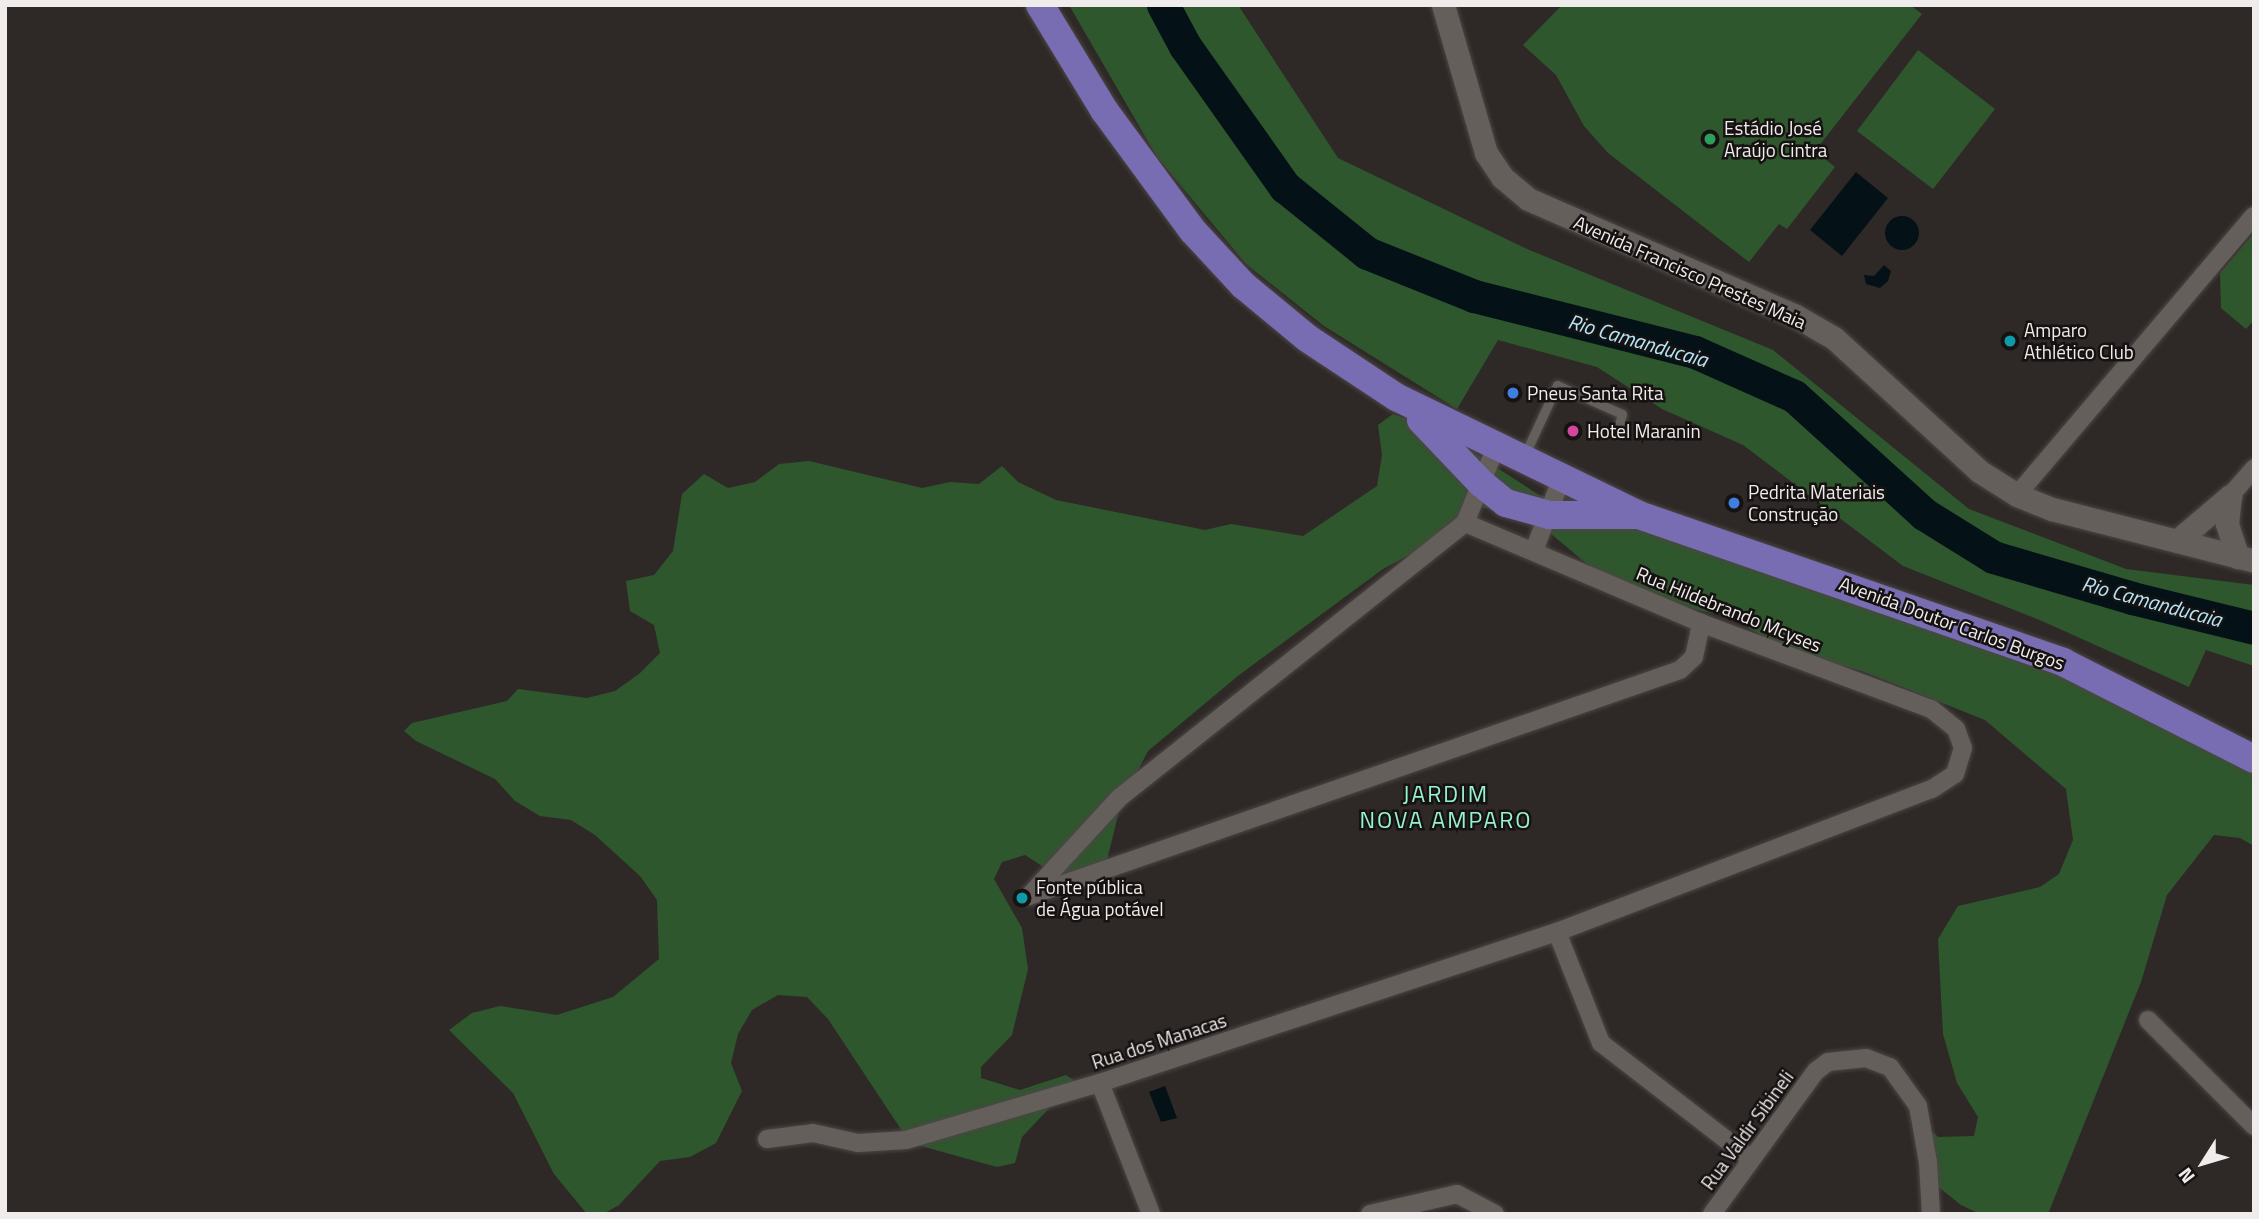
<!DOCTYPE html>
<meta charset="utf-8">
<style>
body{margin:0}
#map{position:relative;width:2259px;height:1219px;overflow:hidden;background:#2e2927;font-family:"Titillium Web",sans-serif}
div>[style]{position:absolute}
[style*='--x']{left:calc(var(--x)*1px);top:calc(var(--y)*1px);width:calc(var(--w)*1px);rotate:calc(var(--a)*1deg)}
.green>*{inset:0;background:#2f572d}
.water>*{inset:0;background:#041217}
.round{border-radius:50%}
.river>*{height:33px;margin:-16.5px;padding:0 16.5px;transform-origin:16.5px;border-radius:16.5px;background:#041217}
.roads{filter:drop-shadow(0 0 2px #4b4645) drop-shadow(0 0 2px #4b4645)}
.service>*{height:9px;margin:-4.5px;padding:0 4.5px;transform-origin:4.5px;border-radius:4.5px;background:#655f5c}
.minor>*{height:18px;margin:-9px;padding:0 9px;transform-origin:9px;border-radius:9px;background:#655f5c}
.tertiary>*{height:23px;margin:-11.5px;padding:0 11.5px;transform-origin:11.5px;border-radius:11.5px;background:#655f5c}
.primary>*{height:28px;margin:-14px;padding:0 14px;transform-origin:14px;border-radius:14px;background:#786db2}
.dots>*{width:19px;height:19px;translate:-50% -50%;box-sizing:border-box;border:4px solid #151211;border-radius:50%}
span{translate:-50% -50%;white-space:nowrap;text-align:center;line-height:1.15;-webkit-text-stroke:5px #151211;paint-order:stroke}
.poi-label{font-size:19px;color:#f0eceb}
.left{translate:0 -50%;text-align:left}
.street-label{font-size:19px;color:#f0eceb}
.water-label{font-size:21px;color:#b3e6fa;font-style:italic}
.quarter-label{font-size:23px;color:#96f3d2;letter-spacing:2px}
.frame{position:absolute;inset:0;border:7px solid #f0eceb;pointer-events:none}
.north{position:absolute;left:2168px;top:1128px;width:70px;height:70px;-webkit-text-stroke:5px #151211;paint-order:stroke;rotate:233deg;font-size:19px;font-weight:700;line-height:28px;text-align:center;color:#f0eceb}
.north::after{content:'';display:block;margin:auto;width:24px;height:32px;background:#f0eceb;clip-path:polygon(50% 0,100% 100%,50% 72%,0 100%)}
</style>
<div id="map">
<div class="green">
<i style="clip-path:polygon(1069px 5px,1238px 5px,1338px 158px,1527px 249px,1773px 350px,1969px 509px,2126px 569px,2254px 585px,2254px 666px,2206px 650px,2189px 687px,2042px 621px,1903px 566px,1743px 445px,1662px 409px,1597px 367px,1498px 340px,1457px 409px,1324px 326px,1246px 264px,1157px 157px)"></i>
<i style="clip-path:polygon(1562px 5px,1910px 5px,1922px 14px,1815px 151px,1835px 167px,1787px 229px,1779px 224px,1749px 262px,1608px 153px,1584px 126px,1556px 75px,1523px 45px)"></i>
<i style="clip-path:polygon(1918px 50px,1995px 109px,1933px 189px,1857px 131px)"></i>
<i style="clip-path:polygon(2254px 233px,2254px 320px,2246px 329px,2221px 308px,2220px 273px)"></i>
<i style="clip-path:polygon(1393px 414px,1437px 429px,1539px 495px,1633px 515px,2090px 686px,2254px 766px,2254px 846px,2240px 838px,2214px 835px,2167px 895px,2141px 982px,2048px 1214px,1980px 1214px,1961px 1205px,1937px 1186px,1925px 1157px,1932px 1131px,1938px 1137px,1974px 1136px,1978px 1117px,1957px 1083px,1943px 1034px,1938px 939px,1958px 906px,2040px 887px,2059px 874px,2073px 840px,2066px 789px,1985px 720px,1862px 671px,1789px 652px,1730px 617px,1684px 607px,1600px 575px,1531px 517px,1476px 506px,1450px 522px,1426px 553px,1409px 555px,1383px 569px,1239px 675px,1148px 751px,1121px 803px,1107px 860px,1088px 883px,1070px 896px,1061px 878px,1025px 855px,1002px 862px,994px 879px,1022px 928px,1028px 969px,1012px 1035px,981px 1067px,981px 1078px,1020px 1090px,1066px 1075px,1075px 1081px,1022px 1137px,1015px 1163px,997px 1167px,910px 1143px,828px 1019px,807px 997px,778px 995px,752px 1010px,738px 1034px,731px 1063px,742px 1091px,716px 1143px,690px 1157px,660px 1161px,619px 1205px,603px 1214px,587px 1214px,554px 1174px,513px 1093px,449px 1030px,472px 1013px,500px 1006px,557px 1015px,613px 997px,659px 959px,657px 900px,640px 876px,595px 835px,571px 820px,540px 816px,515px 801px,495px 779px,416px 741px,404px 731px,412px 723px,507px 701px,518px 689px,587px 698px,615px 691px,639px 674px,660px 653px,654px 625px,630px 611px,626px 581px,654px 575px,673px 551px,682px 494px,704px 474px,728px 488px,755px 482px,779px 464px,809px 461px,922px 488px,950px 482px,979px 484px,1002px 466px,1018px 482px,1056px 500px,1205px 530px,1231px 524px,1303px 536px,1377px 486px,1382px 455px,1378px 425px)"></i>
</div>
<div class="water">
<i style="clip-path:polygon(1856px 172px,1888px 198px,1842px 256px,1810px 230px)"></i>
<i class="round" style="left:1885px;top:216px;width:34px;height:34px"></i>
<i style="clip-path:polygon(1884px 265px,1891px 271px,1888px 281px,1880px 288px,1866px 284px,1864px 275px,1874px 276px)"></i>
<i style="clip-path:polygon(1165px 1086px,1177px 1118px,1161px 1122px,1149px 1092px)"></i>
</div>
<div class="river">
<i style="--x:1163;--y:5;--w:47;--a:61.8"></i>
<i style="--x:1185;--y:46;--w:173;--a:54.7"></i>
<i style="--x:1285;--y:187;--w:105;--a:38.8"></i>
<i style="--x:1367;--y:253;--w:115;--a:21.9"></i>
<i style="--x:1474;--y:296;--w:228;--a:14.2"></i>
<i style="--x:1695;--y:352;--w:108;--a:24"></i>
<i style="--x:1794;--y:396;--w:176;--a:42.2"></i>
<i style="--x:1924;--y:514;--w:81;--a:31.9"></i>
<i style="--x:1993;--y:557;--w:145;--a:16.4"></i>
<i style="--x:2132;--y:598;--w:126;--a:13.8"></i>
</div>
<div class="roads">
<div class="service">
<i style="--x:1525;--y:454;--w:76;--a:-65.1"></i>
<i style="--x:1557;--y:385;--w:71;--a:24"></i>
<i style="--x:1622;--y:414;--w:19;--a:106"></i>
</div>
<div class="minor">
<i style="--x:2017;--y:495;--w:366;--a:-49.7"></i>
<i style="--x:2230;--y:496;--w:37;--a:-49"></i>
<i style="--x:1534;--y:551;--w:79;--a:-69.3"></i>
<i style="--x:1029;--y:896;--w:689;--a:-19.14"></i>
<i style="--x:1680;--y:670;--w:19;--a:-43"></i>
<i style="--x:1694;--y:657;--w:35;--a:-78"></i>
<i style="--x:1029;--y:896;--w:133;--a:-47.4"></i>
<i style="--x:1119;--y:798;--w:442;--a:-38.5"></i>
<i style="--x:1465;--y:523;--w:80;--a:-67.9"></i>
<i style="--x:1557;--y:932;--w:119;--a:68.4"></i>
<i style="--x:1601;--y:1043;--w:190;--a:37.7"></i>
<i style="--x:2148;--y:1020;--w:150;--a:45"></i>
<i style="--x:1100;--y:1083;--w:141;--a:68.7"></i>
<i style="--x:767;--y:1139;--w:46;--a:-7.4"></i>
<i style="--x:813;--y:1133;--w:46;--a:12.5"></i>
<i style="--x:858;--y:1143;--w:48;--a:-3.6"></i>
<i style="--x:906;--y:1140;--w:202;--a:-16.4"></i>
<i style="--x:1100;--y:1083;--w:481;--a:-18.3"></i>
<i style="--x:1557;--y:932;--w:401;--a:-20.9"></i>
<i style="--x:1932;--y:789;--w:27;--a:-33"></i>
<i style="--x:1955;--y:774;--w:27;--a:-73"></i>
<i style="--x:1963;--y:748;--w:20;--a:-110"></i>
<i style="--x:1956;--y:729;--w:32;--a:-141"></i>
<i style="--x:1931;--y:709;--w:246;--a:-159.5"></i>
<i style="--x:1701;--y:623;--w:256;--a:-157"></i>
<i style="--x:1370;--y:1214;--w:89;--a:-12.9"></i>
<i style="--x:1457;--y:1194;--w:43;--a:27.8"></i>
<i style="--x:1712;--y:1214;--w:177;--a:-54"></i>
<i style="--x:1816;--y:1071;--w:15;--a:-37"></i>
<i style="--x:1828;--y:1062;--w:38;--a:-6"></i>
<i style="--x:1866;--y:1058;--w:26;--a:21"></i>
<i style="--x:1890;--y:1067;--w:48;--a:54.3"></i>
<i style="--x:1918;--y:1106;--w:57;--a:79.9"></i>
<i style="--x:1928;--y:1162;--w:52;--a:86.7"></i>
</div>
<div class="tertiary">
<i style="--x:1443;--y:5;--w:154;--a:73.8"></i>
<i style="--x:1486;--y:153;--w:29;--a:56"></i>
<i style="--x:1502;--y:177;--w:34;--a:40"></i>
<i style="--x:1528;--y:199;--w:290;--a:23.6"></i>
<i style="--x:1794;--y:315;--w:46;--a:29.9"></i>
<i style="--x:1834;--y:338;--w:197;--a:42.5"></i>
<i style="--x:1979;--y:471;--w:45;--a:32.3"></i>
<i style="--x:2017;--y:495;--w:38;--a:22"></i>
<i style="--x:2052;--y:509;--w:209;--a:14.4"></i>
<i style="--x:2230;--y:496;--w:28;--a:96"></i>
<i style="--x:2227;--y:524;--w:35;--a:72"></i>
<i style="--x:2177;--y:541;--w:70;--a:-40.3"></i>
</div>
<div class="primary">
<i style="--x:1040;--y:5;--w:123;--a:58.6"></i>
<i style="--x:1104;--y:110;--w:150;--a:53.7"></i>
<i style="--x:1193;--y:231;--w:74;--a:47.2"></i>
<i style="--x:1243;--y:285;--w:83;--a:39.6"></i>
<i style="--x:1307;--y:338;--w:107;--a:33.5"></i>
<i style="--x:1396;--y:397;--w:270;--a:25.9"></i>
<i style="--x:1639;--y:515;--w:449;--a:19.1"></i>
<i style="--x:2063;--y:662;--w:214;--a:26.9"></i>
<i style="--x:1421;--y:420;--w:87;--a:46.4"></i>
<i style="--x:1481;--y:483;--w:32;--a:39"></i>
<i style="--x:1506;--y:503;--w:45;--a:15.6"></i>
<i style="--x:1549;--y:515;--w:89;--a:0"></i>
</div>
</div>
<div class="dots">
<i style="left:1710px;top:139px;background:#2e9e5b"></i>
<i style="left:2010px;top:341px;background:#0f9aa8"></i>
<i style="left:1513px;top:393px;background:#3f7fe0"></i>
<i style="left:1573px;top:431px;background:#d1479c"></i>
<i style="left:1734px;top:503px;background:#3f7fe0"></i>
<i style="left:1022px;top:898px;background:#0f9aa8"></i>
</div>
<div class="poi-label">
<span class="left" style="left:1724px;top:139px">Estádio José<br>Araújo Cintra</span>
<span class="left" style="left:2024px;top:341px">Amparo<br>Athlético Club</span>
<span class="left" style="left:1527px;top:393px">Pneus Santa Rita</span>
<span class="left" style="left:1587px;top:431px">Hotel Maranin</span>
<span class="left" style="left:1748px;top:503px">Pedrita Materiais<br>Construção</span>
<span class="left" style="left:1036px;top:898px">Fonte pública<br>de Água potável</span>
</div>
<div class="street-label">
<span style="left:1690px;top:272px;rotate:24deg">Avenida Francisco Prestes Maia</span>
<span style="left:1729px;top:609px;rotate:22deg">Rua Hildebrando Mcyses</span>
<span style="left:1952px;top:623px;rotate:20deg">Avenida Doutor Carlos Burgos</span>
<span style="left:1159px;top:1041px;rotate:-18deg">Rua dos Manacas</span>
<span style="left:1747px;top:1130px;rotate:-54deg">Rua Valdir Sibineli</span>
</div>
<div class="water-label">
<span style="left:1638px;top:340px;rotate:16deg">Rio Camanducaia</span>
<span style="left:2152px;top:601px;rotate:15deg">Rio Camanducaia</span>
</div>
<div class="quarter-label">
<span style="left:1446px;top:807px">JARDIM<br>NOVA AMPARO</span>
</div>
<div class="frame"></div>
<div class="north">N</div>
</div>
